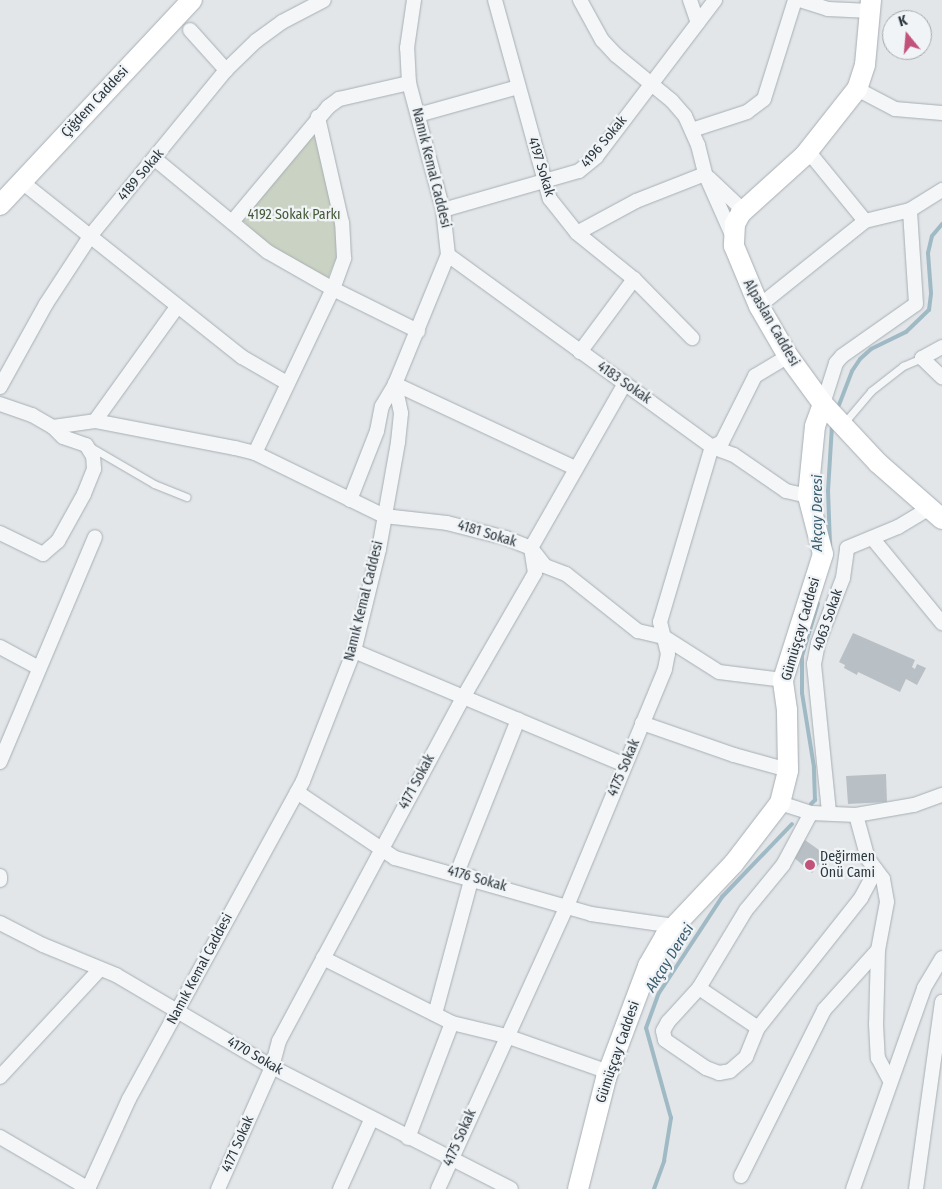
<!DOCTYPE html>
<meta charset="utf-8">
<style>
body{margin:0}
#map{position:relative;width:942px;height:1189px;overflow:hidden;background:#e2e6e9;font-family:"Fira Sans Condensed",sans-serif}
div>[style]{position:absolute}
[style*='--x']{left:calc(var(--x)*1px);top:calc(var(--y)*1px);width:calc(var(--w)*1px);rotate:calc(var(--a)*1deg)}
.green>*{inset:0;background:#cad2c3}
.stream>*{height:4px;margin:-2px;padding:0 2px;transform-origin:2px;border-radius:2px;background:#a0bac5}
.building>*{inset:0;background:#b9c0c5}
.roads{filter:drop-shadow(0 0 1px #a7aeb3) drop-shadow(0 0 1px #a7aeb3)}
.lane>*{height:7px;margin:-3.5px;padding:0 3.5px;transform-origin:3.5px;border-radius:3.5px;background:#f4f6f7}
.street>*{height:14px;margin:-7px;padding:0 7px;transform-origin:7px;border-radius:7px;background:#f4f6f7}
.secondary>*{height:20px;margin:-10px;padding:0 10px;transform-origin:10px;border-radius:10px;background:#fff}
.dots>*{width:14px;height:14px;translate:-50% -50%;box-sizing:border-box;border:2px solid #f1f4f6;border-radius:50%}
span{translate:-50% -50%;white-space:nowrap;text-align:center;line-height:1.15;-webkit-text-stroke:4.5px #f1f4f6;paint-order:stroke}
.street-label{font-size:14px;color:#2b373f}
.park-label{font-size:14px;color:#465a3a}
.poi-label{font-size:14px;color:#2b373f}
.left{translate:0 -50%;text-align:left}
.water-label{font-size:15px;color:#395d6f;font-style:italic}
.north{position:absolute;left:882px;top:10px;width:50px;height:50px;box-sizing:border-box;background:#f1f4f6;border:1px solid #a2a8ad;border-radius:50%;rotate:343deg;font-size:14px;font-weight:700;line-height:20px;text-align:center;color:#2b373f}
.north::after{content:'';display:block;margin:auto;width:18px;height:22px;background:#c2527a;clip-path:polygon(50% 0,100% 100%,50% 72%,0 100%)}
</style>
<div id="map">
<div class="green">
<i style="clip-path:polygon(315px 133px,337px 229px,339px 252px,328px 278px,273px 249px,243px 221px,243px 217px,309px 134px)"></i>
</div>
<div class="stream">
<i style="--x:839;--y:405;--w:36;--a:-69"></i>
<i style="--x:852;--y:371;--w:14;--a:-56"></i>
<i style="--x:860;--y:359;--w:15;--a:-42"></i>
<i style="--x:871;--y:349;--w:39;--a:-26"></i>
<i style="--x:906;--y:332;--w:32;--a:-44"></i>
<i style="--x:929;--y:310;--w:17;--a:-83"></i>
<i style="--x:931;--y:293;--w:40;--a:-94.3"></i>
<i style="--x:928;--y:253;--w:17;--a:-77"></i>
<i style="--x:932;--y:236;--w:16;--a:-50"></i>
<i style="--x:830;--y:545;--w:54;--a:-92.1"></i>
<i style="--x:828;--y:491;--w:65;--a:-86.5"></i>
<i style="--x:811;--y:804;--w:6;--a:-45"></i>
<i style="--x:815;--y:800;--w:33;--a:-92"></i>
<i style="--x:814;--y:767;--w:75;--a:-99.2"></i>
<i style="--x:802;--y:693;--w:37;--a:-90"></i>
<i style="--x:802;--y:656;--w:55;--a:-73.2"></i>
<i style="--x:654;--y:1189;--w:30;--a:-70"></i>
<i style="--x:664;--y:1161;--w:44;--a:-80.8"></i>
<i style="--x:671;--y:1118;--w:93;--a:-105.5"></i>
<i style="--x:646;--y:1028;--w:37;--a:-70"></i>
<i style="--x:659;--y:993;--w:115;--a:-56.7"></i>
<i style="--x:722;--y:897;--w:101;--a:-46.2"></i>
</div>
<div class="building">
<i style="clip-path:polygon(853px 633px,915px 660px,912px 667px,915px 669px,917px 664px,926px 668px,917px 685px,906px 679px,900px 692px,858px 672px,857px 675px,844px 668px,845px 665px,839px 662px)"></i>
<i style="clip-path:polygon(886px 774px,887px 802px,848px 804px,846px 776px)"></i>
<i style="clip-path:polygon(805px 840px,826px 855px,812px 873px,792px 856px)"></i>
</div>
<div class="roads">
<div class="lane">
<i style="--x:844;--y:423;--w:42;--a:-49.8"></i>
<i style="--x:871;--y:391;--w:41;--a:-38"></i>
<i style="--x:903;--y:366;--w:21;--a:-23"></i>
<i style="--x:89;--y:446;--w:75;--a:30.3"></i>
<i style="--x:154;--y:484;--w:35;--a:22"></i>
</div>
<div class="street">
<i style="--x:495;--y:0;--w:206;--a:74.6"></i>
<i style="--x:550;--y:199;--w:43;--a:51.5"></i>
<i style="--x:577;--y:233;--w:73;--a:38.9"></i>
<i style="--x:634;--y:279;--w:83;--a:45.5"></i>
<i style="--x:580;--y:0;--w:46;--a:61.2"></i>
<i style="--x:602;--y:40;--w:21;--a:47"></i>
<i style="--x:616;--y:55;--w:72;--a:39.4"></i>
<i style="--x:672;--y:101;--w:20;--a:49"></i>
<i style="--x:685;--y:116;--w:32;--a:66"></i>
<i style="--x:698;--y:145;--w:30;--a:76"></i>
<i style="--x:705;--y:174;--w:69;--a:66"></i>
<i style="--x:690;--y:0;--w:24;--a:71"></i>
<i style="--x:800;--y:0;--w:29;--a:18"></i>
<i style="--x:828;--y:9;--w:42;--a:2.7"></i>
<i style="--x:190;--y:30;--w:54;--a:48"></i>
<i style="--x:857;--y:89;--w:43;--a:27.8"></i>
<i style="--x:895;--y:109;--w:47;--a:4.9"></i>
<i style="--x:418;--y:115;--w:104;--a:-15.6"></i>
<i style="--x:692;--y:130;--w:58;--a:-18.1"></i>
<i style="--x:747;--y:112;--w:21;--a:-37"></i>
<i style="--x:764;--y:99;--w:104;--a:-72.6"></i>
<i style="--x:808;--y:151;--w:90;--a:50.8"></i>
<i style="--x:865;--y:221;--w:46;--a:-13.7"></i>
<i style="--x:155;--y:159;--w:146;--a:39.5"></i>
<i style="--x:268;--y:252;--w:75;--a:29.6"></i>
<i style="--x:333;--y:289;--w:95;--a:26.3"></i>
<i style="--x:709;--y:178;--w:47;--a:43.3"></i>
<i style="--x:22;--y:182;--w:281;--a:38.5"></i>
<i style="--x:242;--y:357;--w:52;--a:30"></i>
<i style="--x:443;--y:210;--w:141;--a:-16"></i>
<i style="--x:579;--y:171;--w:22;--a:-39"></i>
<i style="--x:596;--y:157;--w:197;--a:-52.8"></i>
<i style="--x:232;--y:222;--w:150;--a:-50.1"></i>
<i style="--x:328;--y:107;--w:14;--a:-36"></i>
<i style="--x:339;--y:99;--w:72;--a:-12.9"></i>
<i style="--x:577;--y:233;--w:67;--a:-28.5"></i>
<i style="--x:636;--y:201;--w:74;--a:-21.4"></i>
<i style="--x:448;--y:255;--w:326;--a:36"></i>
<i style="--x:712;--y:447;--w:23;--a:20"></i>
<i style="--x:734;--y:455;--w:63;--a:34.7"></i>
<i style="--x:786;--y:491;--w:23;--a:13"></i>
<i style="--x:759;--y:306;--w:136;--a:-38.7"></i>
<i style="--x:942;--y:347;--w:23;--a:151"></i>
<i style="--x:922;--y:358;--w:28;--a:44"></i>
<i style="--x:580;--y:352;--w:91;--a:-53.5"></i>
<i style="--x:0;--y:387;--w:95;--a:-61"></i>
<i style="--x:46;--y:304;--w:82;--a:-56.9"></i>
<i style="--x:91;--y:235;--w:213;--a:-50.7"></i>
<i style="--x:226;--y:70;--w:42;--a:-44"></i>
<i style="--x:256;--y:41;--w:32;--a:-36"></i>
<i style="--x:282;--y:22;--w:47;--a:-27.6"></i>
<i style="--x:0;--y:404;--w:34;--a:19"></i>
<i style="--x:32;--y:415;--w:24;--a:30"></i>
<i style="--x:53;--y:427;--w:42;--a:-8.1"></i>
<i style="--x:95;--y:421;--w:143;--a:10.9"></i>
<i style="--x:235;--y:448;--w:21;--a:14"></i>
<i style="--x:255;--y:453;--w:144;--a:26"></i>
<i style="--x:384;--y:516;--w:63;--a:6.3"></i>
<i style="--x:447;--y:523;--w:61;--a:14.3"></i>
<i style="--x:506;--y:538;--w:27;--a:22"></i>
<i style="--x:531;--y:548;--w:23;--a:52"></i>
<i style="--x:545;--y:566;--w:22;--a:21"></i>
<i style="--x:566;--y:574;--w:92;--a:38.4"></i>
<i style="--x:638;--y:631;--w:27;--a:13"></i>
<i style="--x:664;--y:637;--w:65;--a:32.5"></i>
<i style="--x:719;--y:672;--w:64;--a:7.1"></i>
<i style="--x:823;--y:404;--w:43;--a:-72.4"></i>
<i style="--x:836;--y:363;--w:9;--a:-49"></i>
<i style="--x:842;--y:356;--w:90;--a:-35.1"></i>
<i style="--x:916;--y:304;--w:94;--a:-93.7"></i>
<i style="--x:910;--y:210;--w:38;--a:-32"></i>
<i style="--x:95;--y:421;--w:140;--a:-54.3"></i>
<i style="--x:255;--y:453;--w:182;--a:-64.6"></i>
<i style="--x:333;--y:289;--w:33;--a:-70"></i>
<i style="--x:344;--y:258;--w:35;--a:-93"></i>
<i style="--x:342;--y:223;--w:109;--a:-102.8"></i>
<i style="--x:350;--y:500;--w:74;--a:-68.6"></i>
<i style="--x:377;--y:431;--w:25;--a:-79"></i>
<i style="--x:382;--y:406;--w:26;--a:-59"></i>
<i style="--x:395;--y:384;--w:199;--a:25"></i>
<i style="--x:0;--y:533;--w:48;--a:26"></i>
<i style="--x:43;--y:554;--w:20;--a:-41"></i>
<i style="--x:58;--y:541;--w:54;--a:-61"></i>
<i style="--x:84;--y:494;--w:27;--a:-68"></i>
<i style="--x:94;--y:469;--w:13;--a:-94"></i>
<i style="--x:93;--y:456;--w:13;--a:-122"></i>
<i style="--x:86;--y:445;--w:24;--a:-161"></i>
<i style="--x:63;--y:437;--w:14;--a:-135"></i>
<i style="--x:873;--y:539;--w:109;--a:50.6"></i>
<i style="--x:0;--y:647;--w:44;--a:28.3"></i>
<i style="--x:354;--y:651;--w:294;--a:22.8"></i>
<i style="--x:642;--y:723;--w:97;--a:19.2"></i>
<i style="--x:734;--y:755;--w:56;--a:15.5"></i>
<i style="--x:0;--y:762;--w:244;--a:-67.1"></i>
<i style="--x:297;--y:792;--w:118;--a:34"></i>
<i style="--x:395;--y:858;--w:204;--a:15.9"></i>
<i style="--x:591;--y:914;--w:84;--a:8.2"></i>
<i style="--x:780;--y:803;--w:33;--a:18"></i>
<i style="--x:811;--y:813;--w:45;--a:2.5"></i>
<i style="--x:856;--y:815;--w:59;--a:-9.8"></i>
<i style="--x:914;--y:805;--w:30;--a:-20"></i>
<i style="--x:829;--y:812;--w:149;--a:-95.8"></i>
<i style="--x:814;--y:664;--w:21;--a:-79"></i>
<i style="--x:818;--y:643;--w:70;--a:-69"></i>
<i style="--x:843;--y:578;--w:30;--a:-82"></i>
<i style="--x:847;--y:548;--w:55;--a:-22.4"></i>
<i style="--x:898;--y:527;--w:35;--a:-31"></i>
<i style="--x:811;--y:813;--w:59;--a:118.3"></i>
<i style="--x:783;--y:865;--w:58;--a:129.4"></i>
<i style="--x:746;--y:910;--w:91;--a:121.1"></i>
<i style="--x:699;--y:988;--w:46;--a:132.4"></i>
<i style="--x:668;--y:1022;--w:10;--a:119"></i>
<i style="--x:663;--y:1031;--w:9;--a:77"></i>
<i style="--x:665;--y:1040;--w:50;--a:34.3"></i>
<i style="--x:706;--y:1068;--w:14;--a:21"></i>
<i style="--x:719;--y:1073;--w:11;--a:-10"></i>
<i style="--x:730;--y:1071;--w:21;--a:-41"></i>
<i style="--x:746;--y:1057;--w:31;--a:-68"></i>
<i style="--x:758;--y:1028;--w:166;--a:-51.6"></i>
<i style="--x:861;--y:898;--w:32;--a:-62"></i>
<i style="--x:856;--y:815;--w:46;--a:74.7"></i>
<i style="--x:868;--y:859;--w:25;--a:53"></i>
<i style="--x:883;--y:879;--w:23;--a:80"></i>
<i style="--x:887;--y:902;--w:49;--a:100.6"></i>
<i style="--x:878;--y:950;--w:74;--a:91.5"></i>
<i style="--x:876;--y:1024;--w:34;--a:87"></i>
<i style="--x:878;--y:1058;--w:26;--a:62"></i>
<i style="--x:457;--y:873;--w:165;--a:-68.3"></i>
<i style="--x:0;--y:876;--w:4;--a:90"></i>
<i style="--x:0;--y:923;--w:48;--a:27.1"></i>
<i style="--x:43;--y:945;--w:79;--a:22.3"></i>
<i style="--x:116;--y:975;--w:181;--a:30.5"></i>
<i style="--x:272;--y:1067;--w:268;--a:27"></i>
<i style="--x:323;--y:958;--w:144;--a:26.7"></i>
<i style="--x:452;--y:1023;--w:56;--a:13.5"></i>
<i style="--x:506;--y:1036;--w:108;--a:19.4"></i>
<i style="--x:699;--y:988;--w:71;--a:34.1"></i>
<i style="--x:435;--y:1014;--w:142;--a:-74.9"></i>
<i style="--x:0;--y:1077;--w:147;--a:-47.2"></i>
<i style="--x:0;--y:1137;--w:103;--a:30.3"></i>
<i style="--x:408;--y:1138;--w:123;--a:-69.1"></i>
<i style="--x:741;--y:1176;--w:186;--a:-63.4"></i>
<i style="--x:824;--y:1010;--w:81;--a:-48"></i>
<i style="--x:88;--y:1189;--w:99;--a:-65.5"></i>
<i style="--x:129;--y:1099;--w:362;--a:-61.3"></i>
<i style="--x:303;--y:781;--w:140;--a:-68.6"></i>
<i style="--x:354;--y:651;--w:105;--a:-76.2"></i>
<i style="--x:379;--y:549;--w:109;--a:-79.9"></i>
<i style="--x:398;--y:442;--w:29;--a:-84"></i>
<i style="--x:401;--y:413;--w:30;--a:-102"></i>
<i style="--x:395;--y:384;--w:139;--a:-67.7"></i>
<i style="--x:448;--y:255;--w:45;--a:-96.3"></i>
<i style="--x:443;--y:210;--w:131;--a:-105"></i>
<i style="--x:409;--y:83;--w:35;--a:-93"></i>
<i style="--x:407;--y:48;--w:49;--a:-81.7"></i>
<i style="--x:218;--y:1189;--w:133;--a:-66.1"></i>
<i style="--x:272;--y:1067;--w:27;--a:-75"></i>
<i style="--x:279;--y:1041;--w:391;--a:-61.8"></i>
<i style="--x:464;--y:696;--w:142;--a:-60"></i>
<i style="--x:535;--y:573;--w:25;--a:-99"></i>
<i style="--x:531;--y:548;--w:188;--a:-60.3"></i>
<i style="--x:340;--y:1189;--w:76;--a:-65.8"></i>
<i style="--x:438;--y:1189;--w:311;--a:-65.5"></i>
<i style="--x:567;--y:906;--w:256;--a:-67.5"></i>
<i style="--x:665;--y:669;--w:15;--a:-79"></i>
<i style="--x:668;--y:654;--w:33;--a:-104"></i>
<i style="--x:660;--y:622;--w:183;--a:-73.5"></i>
<i style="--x:712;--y:447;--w:11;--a:-27"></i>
<i style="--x:722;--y:442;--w:74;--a:-63.4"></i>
<i style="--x:755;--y:376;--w:39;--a:-31"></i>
<i style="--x:853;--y:1189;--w:213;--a:-70.5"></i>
<i style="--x:924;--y:988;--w:35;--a:-59"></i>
<i style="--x:916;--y:1189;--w:189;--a:-82.1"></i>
</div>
<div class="secondary">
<i style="--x:871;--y:0;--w:65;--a:95.3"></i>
<i style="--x:865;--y:65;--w:25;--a:108"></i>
<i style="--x:857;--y:89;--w:85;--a:128.3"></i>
<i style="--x:804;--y:156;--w:85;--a:137.9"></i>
<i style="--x:741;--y:213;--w:13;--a:119"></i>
<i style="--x:735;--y:224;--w:22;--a:93"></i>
<i style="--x:734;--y:246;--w:65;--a:67.4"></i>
<i style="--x:759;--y:306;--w:58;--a:59.9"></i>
<i style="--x:788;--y:356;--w:59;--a:53.9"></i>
<i style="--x:823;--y:404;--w:81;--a:47"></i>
<i style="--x:878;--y:463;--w:85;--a:41.2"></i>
<i style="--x:0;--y:205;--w:281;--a:-46.9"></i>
<i style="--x:578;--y:1189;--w:114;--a:-75.8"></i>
<i style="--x:606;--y:1078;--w:120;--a:-69.4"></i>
<i style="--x:648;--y:966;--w:34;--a:-60"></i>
<i style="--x:665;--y:936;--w:100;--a:-46.6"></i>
<i style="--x:734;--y:863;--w:76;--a:-52.5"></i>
<i style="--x:780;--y:803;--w:34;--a:-76"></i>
<i style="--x:788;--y:770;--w:60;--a:-91"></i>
<i style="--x:787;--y:710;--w:30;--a:-98"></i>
<i style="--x:783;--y:680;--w:132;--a:-72.4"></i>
<i style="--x:823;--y:554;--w:60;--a:-104.5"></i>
<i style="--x:808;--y:496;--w:70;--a:-84.3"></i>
<i style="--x:815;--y:426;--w:23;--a:-70"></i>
</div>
</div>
<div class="dots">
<i style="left:810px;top:865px;background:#c2527a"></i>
</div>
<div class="street-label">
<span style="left:95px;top:102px;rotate:-47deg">Çiğdem Caddesi</span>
<span style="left:604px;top:142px;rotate:-50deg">4196 Sokak</span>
<span style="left:541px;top:167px;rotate:73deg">4197 Sokak</span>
<span style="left:431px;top:168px;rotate:76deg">Namık Kemal Caddesi</span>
<span style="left:141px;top:175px;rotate:-50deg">4189 Sokak</span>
<span style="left:771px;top:323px;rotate:60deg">Alpaslan Caddesi</span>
<span style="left:624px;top:383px;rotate:35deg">4183 Sokak</span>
<span style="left:487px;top:534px;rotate:17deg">4181 Sokak</span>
<span style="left:364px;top:601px;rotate:-76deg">Namık Kemal Caddesi</span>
<span style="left:828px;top:620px;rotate:-71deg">4063 Sokak</span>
<span style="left:801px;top:629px;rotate:-74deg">Gümüşçay Caddesi</span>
<span style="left:624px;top:768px;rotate:-67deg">4175 Sokak</span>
<span style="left:417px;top:782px;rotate:-62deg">4171 Sokak</span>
<span style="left:477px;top:879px;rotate:16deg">4176 Sokak</span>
<span style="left:200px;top:969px;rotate:-62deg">Namık Kemal Caddesi</span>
<span style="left:618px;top:1052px;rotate:-71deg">Gümüşçay Caddesi</span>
<span style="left:255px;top:1056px;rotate:30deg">4170 Sokak</span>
<span style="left:460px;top:1138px;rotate:-66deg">4175 Sokak</span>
<span style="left:238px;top:1144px;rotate:-66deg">4171 Sokak</span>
</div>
<div class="park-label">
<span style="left:294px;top:215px">4192 Sokak Parkı</span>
</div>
<div class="poi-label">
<span class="left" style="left:820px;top:865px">Değirmen<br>Önü Cami</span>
</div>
<div class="water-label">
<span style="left:818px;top:513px;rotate:-90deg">Akçay Deresi</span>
<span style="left:670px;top:958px;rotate:-58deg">Akçay Deresi</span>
</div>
<div class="north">K</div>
</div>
